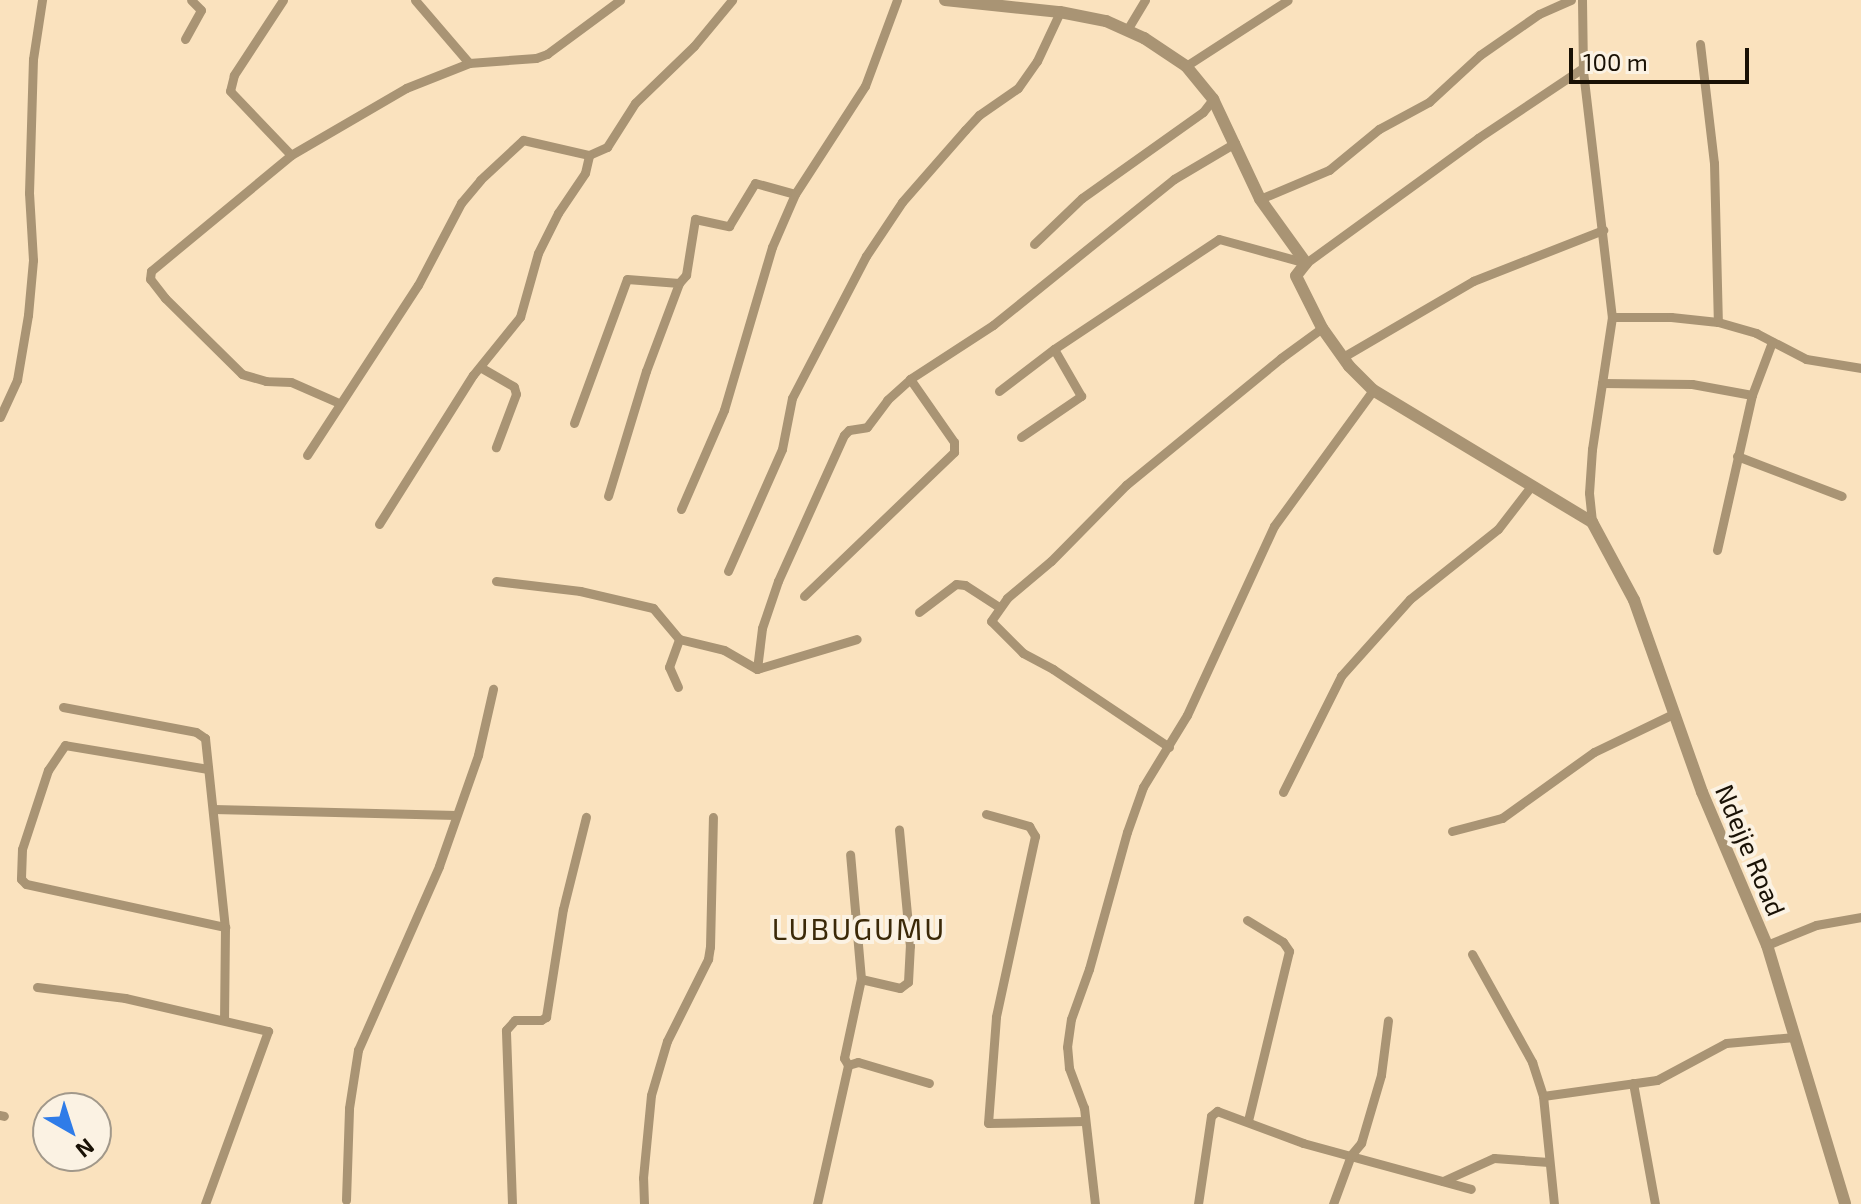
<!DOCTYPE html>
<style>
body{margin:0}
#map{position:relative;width:1861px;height:1204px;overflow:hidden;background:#fae2be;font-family:"Exo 2",sans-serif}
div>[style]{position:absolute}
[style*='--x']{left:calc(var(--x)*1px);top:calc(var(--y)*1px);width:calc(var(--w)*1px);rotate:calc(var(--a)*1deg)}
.minor>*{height:9px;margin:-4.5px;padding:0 4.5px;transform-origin:4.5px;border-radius:4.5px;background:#a99474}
.tertiary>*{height:12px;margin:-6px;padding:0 6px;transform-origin:6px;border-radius:6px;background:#a99474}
span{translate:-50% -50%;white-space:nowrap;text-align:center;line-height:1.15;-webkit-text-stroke:8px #fbf2e3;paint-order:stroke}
.street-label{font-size:26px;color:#191105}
.quarter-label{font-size:30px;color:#3b2908;letter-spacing:2px}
.north{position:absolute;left:32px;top:1092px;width:80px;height:80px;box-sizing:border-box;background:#fbf2e3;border:2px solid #a1988a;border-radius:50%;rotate:141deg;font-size:22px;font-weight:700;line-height:32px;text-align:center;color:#191105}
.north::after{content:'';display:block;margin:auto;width:28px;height:36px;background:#2f7ce8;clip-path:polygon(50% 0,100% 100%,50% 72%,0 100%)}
.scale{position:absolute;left:1569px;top:48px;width:180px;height:36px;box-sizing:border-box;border:4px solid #191105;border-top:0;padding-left:10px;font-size:24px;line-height:28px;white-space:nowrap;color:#191105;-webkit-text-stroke:6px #fbf2e3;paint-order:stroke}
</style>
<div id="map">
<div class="minor">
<i style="--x:283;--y:0;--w:90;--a:123.2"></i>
<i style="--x:234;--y:75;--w:16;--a:104"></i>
<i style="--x:230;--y:91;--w:88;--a:46.4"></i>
<i style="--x:415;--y:0;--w:83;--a:49.4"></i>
<i style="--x:1582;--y:0;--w:71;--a:89.2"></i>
<i style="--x:1583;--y:71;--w:248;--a:83.3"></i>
<i style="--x:1612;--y:317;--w:134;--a:98.6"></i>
<i style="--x:1592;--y:449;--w:44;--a:93.9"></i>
<i style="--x:1589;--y:493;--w:29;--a:84"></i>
<i style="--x:1127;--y:30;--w:35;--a:-59"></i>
<i style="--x:185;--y:39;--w:33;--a:-61"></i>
<i style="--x:201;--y:10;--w:14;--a:-135"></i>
<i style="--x:1700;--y:44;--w:120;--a:83.3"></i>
<i style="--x:1714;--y:163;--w:159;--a:88.6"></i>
<i style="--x:1186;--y:66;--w:121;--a:-32.9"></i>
<i style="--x:1260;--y:199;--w:75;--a:-22.8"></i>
<i style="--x:1329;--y:170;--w:65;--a:-39.4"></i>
<i style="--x:1379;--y:129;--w:57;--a:-28.4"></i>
<i style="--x:1429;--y:102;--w:69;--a:-42.7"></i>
<i style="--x:1480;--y:55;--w:72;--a:-34.8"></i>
<i style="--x:1539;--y:14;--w:35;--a:-24"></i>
<i style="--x:1034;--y:244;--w:66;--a:-43.8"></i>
<i style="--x:1082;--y:198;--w:148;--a:-35.4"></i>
<i style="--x:1203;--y:112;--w:16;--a:-52"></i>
<i style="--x:1612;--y:317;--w:59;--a:0"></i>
<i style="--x:1671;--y:317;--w:47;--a:6.1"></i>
<i style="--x:1718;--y:322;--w:40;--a:16"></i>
<i style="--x:1756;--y:333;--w:56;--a:27.5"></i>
<i style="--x:1806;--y:359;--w:56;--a:9.3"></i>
<i style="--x:1343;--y:357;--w:151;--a:-30.3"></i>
<i style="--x:1473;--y:281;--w:140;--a:-21.4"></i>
<i style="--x:480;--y:367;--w:39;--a:30"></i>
<i style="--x:514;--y:387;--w:7;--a:74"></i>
<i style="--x:516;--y:394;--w:57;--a:110.7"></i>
<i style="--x:1602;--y:383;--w:90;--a:0.6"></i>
<i style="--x:1692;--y:384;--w:61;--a:10.4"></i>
<i style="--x:999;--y:391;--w:69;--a:-37.4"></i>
<i style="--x:1054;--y:349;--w:198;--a:-33.7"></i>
<i style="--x:1219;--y:239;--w:90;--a:15.4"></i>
<i style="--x:1306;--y:263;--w:213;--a:-36"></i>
<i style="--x:1478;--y:138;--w:126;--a:-33.7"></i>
<i style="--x:339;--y:403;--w:52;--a:-156.4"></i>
<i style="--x:291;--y:382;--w:25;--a:-178"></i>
<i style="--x:266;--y:381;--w:25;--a:-164"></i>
<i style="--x:242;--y:374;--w:108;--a:-135.4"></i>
<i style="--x:165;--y:298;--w:24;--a:-128"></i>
<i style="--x:150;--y:279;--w:8;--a:-83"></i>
<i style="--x:151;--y:271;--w:182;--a:-39.6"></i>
<i style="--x:291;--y:155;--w:133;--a:-30.2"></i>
<i style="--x:406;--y:88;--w:68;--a:-21.6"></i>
<i style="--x:469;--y:63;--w:67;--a:-4.3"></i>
<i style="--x:536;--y:58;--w:12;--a:-20"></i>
<i style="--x:547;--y:54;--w:91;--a:-36.5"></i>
<i style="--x:0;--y:417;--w:41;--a:-65.3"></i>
<i style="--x:17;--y:380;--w:66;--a:-80.4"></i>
<i style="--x:28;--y:315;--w:55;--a:-84.8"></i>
<i style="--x:33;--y:260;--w:67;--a:-93.4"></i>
<i style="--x:29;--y:193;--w:134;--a:-88.3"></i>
<i style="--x:33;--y:59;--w:60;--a:-81.3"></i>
<i style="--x:574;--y:423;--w:153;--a:-69.8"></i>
<i style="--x:627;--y:279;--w:52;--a:4.4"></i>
<i style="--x:1021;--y:437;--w:73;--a:-34.3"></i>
<i style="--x:1081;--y:396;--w:54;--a:-119.9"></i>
<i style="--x:307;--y:455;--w:203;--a:-56.9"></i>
<i style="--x:418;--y:285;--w:93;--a:-62.3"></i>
<i style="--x:461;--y:203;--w:30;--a:-50"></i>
<i style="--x:480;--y:180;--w:59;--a:-42.9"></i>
<i style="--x:523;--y:140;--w:68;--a:12.8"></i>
<i style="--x:589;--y:155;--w:20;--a:-24"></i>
<i style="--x:607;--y:147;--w:52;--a:-57.5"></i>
<i style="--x:635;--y:103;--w:82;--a:-44"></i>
<i style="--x:694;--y:46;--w:60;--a:-50.4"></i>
<i style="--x:1737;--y:456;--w:112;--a:20.9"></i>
<i style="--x:608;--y:496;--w:131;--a:-73.1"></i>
<i style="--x:646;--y:371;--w:94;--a:-69.4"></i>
<i style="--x:679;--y:283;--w:11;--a:-49"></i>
<i style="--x:686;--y:275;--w:57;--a:-80.9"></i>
<i style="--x:695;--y:219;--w:35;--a:12"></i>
<i style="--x:729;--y:226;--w:50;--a:-58.8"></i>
<i style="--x:755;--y:183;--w:41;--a:15.4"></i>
<i style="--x:681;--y:509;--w:108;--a:-66.5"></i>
<i style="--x:724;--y:410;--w:170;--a:-73.6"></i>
<i style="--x:772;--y:247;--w:58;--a:-66.5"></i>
<i style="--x:795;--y:194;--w:129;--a:-57.1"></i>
<i style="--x:865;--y:86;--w:92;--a:-69.6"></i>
<i style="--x:379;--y:524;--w:176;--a:-57.8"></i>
<i style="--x:473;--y:375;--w:75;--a:-51"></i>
<i style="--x:520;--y:317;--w:66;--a:-74.3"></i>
<i style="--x:538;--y:253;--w:45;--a:-63.4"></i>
<i style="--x:558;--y:213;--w:48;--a:-56"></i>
<i style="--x:585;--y:173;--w:18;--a:-77"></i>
<i style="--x:1717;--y:550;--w:159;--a:-77.3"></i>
<i style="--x:1752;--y:395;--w:57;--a:-69.3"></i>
<i style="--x:728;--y:571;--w:133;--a:-66.1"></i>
<i style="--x:782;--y:449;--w:52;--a:-78.9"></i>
<i style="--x:792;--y:398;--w:160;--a:-62.5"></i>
<i style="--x:866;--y:256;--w:65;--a:-56.3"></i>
<i style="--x:902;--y:202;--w:96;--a:-48.8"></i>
<i style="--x:965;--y:130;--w:21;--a:-47"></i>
<i style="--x:979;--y:115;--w:47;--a:-34.7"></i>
<i style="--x:1018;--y:88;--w:33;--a:-55"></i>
<i style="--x:1037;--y:61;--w:54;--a:-64.9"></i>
<i style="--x:496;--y:581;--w:85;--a:6.8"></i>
<i style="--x:580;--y:591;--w:75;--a:13.1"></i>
<i style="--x:653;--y:608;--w:40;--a:50"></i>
<i style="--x:679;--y:639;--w:46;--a:13.7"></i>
<i style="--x:724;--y:650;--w:38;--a:30"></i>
<i style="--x:757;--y:669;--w:104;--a:-16.7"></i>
<i style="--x:804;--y:596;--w:208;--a:-43.8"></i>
<i style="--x:954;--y:452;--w:10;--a:-90"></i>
<i style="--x:954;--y:442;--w:77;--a:-124.9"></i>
<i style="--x:919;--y:612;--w:46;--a:-37.1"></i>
<i style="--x:956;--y:584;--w:9;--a:6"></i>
<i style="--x:965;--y:585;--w:40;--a:32.9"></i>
<i style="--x:757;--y:669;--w:41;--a:-83"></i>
<i style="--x:762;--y:628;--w:50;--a:-71.2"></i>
<i style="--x:778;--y:581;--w:160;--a:-65.7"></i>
<i style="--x:844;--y:435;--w:7;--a:-45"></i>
<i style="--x:849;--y:430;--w:18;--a:-9"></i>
<i style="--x:867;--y:427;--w:34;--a:-53"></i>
<i style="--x:887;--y:400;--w:31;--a:-42"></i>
<i style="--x:910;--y:379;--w:99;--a:-33"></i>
<i style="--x:993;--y:325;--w:233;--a:-38.9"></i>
<i style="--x:1174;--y:179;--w:71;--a:-30.5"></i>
<i style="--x:678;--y:687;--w:22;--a:-114"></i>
<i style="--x:669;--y:667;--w:30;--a:-70"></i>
<i style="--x:63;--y:707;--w:135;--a:10.6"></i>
<i style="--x:196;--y:732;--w:11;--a:34"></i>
<i style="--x:205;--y:738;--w:190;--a:84"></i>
<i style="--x:225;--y:927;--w:91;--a:90.6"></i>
<i style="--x:1169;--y:747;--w:140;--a:-146.1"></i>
<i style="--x:1053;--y:669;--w:34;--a:-152"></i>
<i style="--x:1023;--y:653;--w:45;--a:-135"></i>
<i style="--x:991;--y:621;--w:28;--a:-55"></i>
<i style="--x:1007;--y:598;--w:57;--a:-40.1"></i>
<i style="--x:1051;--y:561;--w:107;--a:-45.4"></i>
<i style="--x:1126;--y:485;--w:200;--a:-39.3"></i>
<i style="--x:1281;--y:358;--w:51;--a:-36.2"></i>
<i style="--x:208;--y:769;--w:145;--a:-170.5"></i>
<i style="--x:65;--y:745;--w:30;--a:124"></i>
<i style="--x:48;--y:770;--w:83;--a:108.2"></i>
<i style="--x:22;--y:849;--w:30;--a:92"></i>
<i style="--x:21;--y:879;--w:7;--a:45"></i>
<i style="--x:26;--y:884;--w:204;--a:12.2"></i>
<i style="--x:1283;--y:792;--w:130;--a:-63.4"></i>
<i style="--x:1341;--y:676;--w:103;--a:-48.1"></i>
<i style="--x:1410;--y:599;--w:112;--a:-38.5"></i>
<i style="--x:1498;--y:529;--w:56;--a:-52.3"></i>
<i style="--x:213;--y:809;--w:243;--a:1.4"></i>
<i style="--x:986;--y:814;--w:45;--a:15.6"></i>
<i style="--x:1029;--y:826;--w:12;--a:59"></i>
<i style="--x:1035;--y:836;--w:185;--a:102.2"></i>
<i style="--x:996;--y:1017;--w:106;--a:94.3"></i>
<i style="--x:988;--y:1123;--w:97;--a:-1.2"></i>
<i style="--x:1452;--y:831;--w:52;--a:-14.6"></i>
<i style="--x:1502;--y:818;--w:113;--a:-35.7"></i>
<i style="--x:1594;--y:752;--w:88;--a:-25.7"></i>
<i style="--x:1247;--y:920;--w:42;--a:31.4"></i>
<i style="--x:1283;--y:942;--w:11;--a:56"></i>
<i style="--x:1289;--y:951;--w:175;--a:103.6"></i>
<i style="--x:1767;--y:945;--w:53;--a:-22.2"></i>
<i style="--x:1816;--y:925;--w:46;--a:-10.1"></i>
<i style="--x:1472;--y:954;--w:124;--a:60.9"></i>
<i style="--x:1532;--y:1062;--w:36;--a:72"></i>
<i style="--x:1543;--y:1096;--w:115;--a:-8"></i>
<i style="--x:1657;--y:1080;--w:78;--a:-28.2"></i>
<i style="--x:1726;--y:1043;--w:69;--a:-5"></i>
<i style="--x:861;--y:979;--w:40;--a:13"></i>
<i style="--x:900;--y:988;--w:10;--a:-37"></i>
<i style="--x:908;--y:982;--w:36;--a:-87"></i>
<i style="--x:910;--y:946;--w:117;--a:-95.4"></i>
<i style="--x:37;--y:987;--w:89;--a:7.1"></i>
<i style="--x:125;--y:998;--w:147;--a:13"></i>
<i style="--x:268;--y:1031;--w:184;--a:110"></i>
<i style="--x:848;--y:1065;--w:8;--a:-120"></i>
<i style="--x:844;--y:1058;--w:81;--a:-77.9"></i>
<i style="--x:861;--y:979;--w:125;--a:-95"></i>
<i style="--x:1633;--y:1083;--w:123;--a:79.7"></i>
<i style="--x:1543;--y:1096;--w:109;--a:84.2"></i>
<i style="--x:0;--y:1115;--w:4;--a:14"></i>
<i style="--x:1443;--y:1181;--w:56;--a:-24.3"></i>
<i style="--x:1494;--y:1158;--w:55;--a:4.2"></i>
<i style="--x:346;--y:1200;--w:92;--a:-88.1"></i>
<i style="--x:349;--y:1108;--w:59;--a:-81.2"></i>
<i style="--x:358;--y:1050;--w:201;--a:-66.2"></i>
<i style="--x:439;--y:866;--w:118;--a:-70.6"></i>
<i style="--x:478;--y:755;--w:68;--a:-77.2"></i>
<i style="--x:512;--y:1204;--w:174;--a:-92"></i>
<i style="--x:506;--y:1030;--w:13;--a:-48"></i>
<i style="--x:515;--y:1020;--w:26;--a:0"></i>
<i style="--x:541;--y:1020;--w:6;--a:-31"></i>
<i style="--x:546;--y:1017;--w:109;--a:-81.1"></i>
<i style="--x:563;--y:909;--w:95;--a:-76"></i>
<i style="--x:644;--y:1204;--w:26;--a:-92"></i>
<i style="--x:643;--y:1178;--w:83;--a:-84.5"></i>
<i style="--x:651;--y:1095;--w:56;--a:-73.5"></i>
<i style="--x:667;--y:1041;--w:92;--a:-63.4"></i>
<i style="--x:708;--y:959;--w:12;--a:-81"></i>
<i style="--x:710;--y:947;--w:130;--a:-88.7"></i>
<i style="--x:817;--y:1204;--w:142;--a:-77.4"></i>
<i style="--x:848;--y:1065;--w:10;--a:-17"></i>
<i style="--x:858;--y:1062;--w:74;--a:16.5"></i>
<i style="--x:1095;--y:1204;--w:97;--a:-96.5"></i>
<i style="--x:1084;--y:1108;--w:43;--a:-110.6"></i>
<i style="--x:1069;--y:1068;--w:21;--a:-95"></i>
<i style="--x:1067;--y:1047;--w:28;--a:-82"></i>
<i style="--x:1071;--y:1019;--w:53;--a:-70.2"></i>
<i style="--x:1089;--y:969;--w:142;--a:-74.5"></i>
<i style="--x:1127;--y:832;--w:48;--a:-70.4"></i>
<i style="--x:1143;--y:787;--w:84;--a:-58.6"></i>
<i style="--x:1187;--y:715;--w:208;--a:-65.3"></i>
<i style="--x:1274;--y:526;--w:168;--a:-53.9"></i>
<i style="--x:1198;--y:1204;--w:89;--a:-81.6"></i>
<i style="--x:1211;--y:1116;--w:8;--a:-40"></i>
<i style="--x:1217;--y:1111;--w:92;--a:20.4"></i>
<i style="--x:1303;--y:1143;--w:174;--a:15.3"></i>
<i style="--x:1333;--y:1204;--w:52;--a:-69.8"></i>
<i style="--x:1351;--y:1155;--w:16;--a:-50"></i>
<i style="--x:1361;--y:1143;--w:71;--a:-73.6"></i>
<i style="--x:1381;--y:1075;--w:55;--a:-82.7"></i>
</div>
<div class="tertiary">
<i style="--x:945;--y:0;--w:116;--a:6"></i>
<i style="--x:1060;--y:12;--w:47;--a:11.1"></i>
<i style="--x:1106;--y:21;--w:42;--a:24.1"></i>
<i style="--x:1144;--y:38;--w:50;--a:33.7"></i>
<i style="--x:1186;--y:66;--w:43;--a:50.7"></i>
<i style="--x:1213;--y:99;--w:110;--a:64.8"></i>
<i style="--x:1260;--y:199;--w:79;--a:54.3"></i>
<i style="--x:1306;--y:263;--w:16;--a:128"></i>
<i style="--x:1296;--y:276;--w:58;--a:63.4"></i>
<i style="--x:1322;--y:328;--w:47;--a:54.6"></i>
<i style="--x:1349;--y:366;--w:34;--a:45"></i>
<i style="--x:1373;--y:390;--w:256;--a:31.1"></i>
<i style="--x:1592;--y:522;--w:89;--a:61.7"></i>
<i style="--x:1634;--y:600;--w:204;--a:70.5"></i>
<i style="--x:1702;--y:792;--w:166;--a:67"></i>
<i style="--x:1767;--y:945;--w:270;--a:73.2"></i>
</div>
<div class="street-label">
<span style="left:1751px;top:850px;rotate:67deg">Ndejje Road</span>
</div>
<div class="quarter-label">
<span style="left:859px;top:928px">LUBUGUMU</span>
</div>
<div class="north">N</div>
<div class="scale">100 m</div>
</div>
